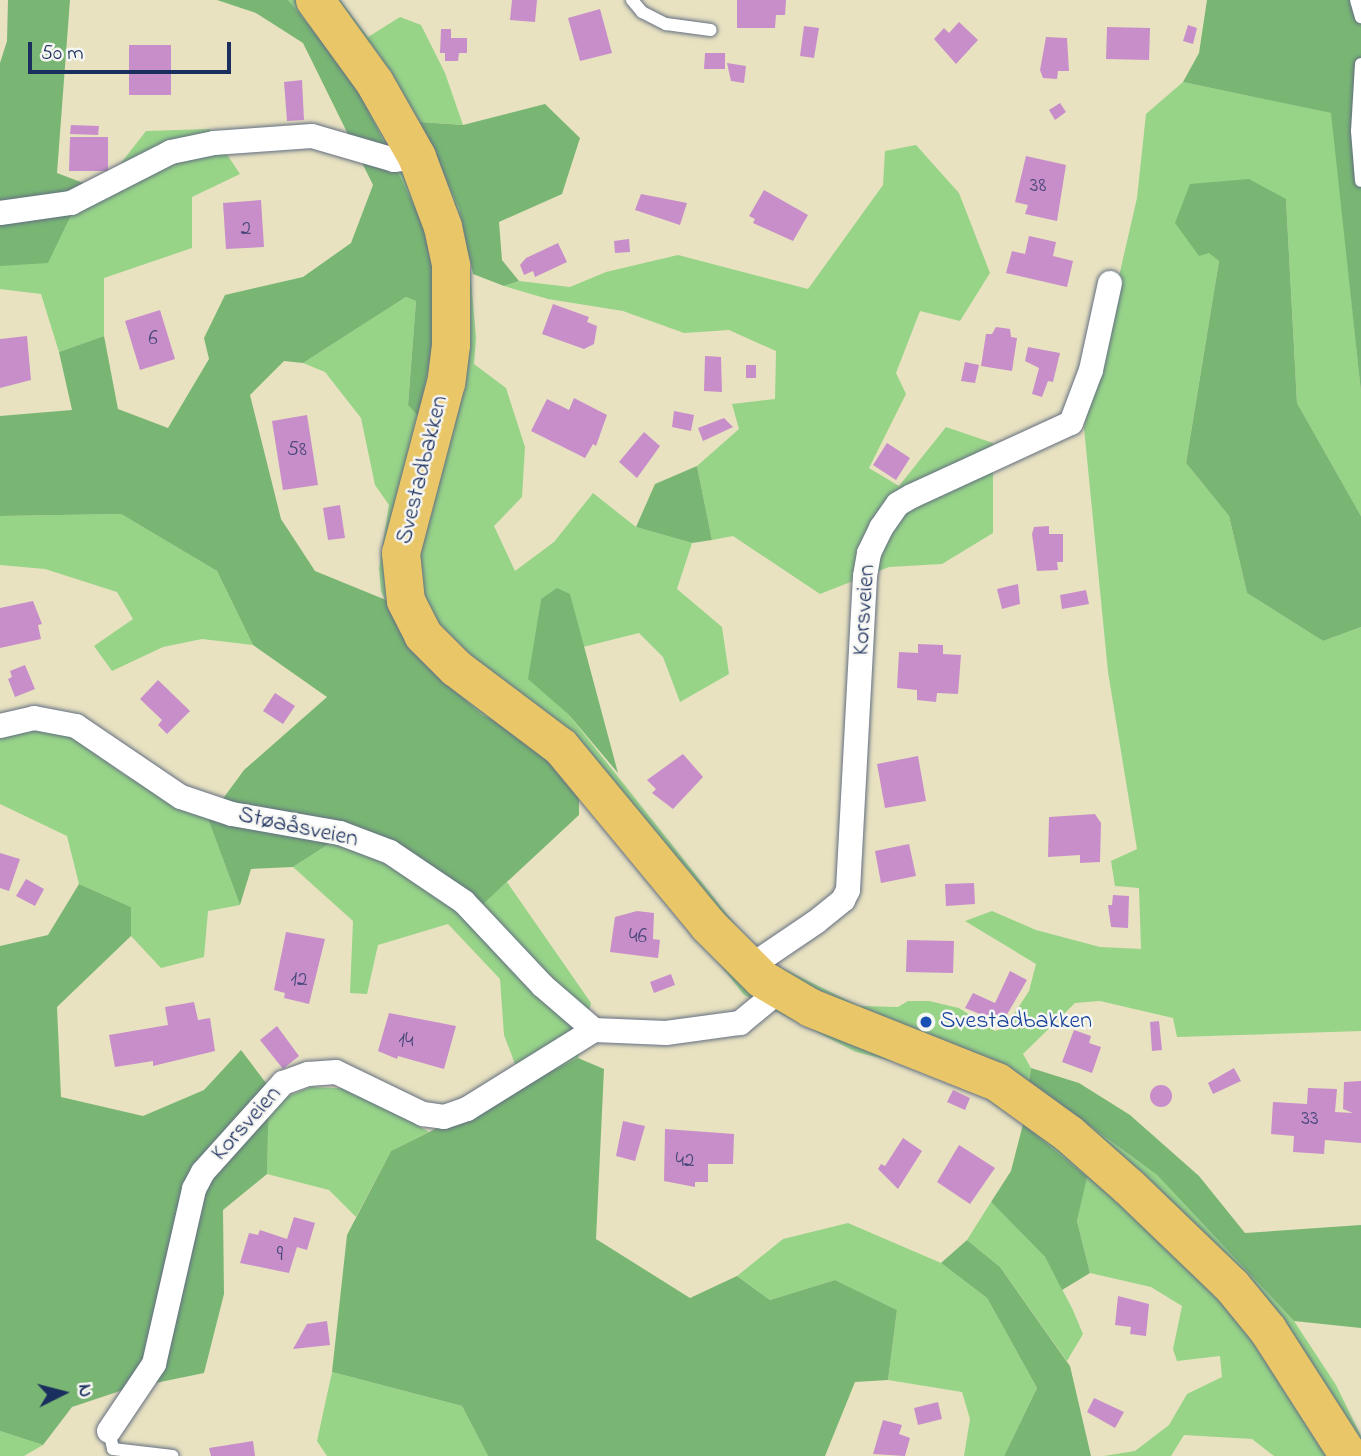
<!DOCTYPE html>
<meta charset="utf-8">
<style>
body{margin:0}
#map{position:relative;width:1361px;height:1456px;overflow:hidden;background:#e8e2c1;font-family:"Indie Flower",sans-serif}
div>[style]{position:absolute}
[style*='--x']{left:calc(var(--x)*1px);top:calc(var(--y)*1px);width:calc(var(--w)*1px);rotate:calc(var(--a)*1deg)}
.green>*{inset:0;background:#97d488}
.forest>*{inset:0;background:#79b674}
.building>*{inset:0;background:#c88eca}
.round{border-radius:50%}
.roads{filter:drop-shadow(0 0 2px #636e81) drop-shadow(0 0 2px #636e81)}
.service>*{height:12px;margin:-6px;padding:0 6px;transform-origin:6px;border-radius:6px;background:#fff}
.minor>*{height:24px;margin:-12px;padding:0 12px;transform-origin:12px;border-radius:12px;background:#fff}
.primary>*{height:38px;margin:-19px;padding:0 19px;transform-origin:19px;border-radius:19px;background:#e9c769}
.dots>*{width:19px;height:19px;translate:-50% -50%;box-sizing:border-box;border:4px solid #f6f6f2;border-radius:50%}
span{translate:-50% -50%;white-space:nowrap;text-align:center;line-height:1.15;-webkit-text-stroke:5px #f6f6f2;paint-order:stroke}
.number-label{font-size:21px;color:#464779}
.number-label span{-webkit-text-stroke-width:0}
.street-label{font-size:24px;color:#1b2f5e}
.transit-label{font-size:24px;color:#164399}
.left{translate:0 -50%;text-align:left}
.north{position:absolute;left:28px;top:1358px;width:70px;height:70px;-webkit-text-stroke:5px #f6f6f2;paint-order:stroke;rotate:84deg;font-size:19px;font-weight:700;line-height:28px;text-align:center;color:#1b2f5e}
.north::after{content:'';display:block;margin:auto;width:24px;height:32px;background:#1b2f5e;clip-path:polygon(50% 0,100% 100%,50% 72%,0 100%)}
.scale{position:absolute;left:28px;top:42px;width:203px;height:32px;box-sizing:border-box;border:4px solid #1b2f5e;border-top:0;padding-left:9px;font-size:21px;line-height:24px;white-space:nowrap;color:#1b2f5e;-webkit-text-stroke:5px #f6f6f2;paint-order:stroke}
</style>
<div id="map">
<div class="green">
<i style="clip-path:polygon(288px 0,340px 0,368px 37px,400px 17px,421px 25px,445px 73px,463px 125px,421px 122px,459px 208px,468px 246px,476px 338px,474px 364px,506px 388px,525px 447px,522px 497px,494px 526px,515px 571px,554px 542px,593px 493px,636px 527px,692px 543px,677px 589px,722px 627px,729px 674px,680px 702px,663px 657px,639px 633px,583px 647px,570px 595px,541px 599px,529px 679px,569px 715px,750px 943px,778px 966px,859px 1006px,898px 1007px,908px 1001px,929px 1001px,959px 1008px,995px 1031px,1005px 1028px,1029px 991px,1036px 964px,965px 921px,992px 911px,1036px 930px,1100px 947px,1141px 949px,1139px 888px,1115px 886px,1111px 861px,1137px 849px,1108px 672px,1084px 428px,1137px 198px,1146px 114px,1183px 82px,1332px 113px,1361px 392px,1361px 516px,1297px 403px,1286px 199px,1209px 252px,1219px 261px,1186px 463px,1229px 516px,1247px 593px,1323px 641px,1361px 627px,1361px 1031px,1177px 1037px,1173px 1018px,1100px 1001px,1075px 1003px,1023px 1054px,1031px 1068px,1029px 1081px,1157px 1175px,1294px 1321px,1336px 1385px,1361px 1436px,1361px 1456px,1274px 1456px,1252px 1439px,1184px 1435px,1171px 1456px,1104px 1456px,1135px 1451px,1169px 1425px,1187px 1394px,1222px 1377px,1220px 1356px,1177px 1361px,1173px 1349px,1182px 1306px,1151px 1287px,1090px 1273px,1077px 1221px,1086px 1176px,1023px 1124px,970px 1088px,928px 1070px,856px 1052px,744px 995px,620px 838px,514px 729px,482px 715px,426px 665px,400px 632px,381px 591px,379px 568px,389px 505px,375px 485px,361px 418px,325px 372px,303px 363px,406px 297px,416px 301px,408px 405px,418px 415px,435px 304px)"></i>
<i style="clip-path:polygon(210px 129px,240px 174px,192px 197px,192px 248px,104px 278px,104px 336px,59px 352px,41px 294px,0 289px,0 266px,85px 187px,114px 172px,146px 131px)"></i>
<i style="clip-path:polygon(916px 145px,959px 193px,990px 273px,960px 321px,920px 311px,896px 373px,906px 394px,869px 468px,899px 486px,946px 427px,993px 443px,993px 533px,942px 564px,889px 567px,820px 594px,733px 536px,712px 540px,697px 466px,739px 429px,732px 404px,775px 399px,776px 351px,729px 330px,684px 333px,623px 311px,548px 299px,504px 286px,519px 281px,570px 287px,606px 272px,678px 255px,808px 289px,883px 185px,885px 151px)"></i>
<i style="clip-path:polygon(121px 514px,217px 571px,253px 645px,202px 639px,163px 647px,112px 671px,94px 646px,133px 619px,117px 592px,45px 569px,0 565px,0 516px)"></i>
<i style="clip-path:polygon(23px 729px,63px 730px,123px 774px,208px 819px,240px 905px,208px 911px,204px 957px,161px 968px,131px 936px,131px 907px,79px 884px,67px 836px,0 804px,0 738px)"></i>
<i style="clip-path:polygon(355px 827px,482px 904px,507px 882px,591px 1003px,578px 1058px,523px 1085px,504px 1035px,500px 979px,448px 924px,378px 945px,367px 994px,350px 993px,353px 921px,293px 867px)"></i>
<i style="clip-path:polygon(311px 1087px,357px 1089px,429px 1132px,391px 1151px,356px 1217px,329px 1190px,267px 1174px,268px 1104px)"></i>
<i style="clip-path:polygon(991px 1202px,1045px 1257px,1072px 1308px,1083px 1334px,1067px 1361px,1000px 1267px,967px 1240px)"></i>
<i style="clip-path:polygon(848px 1223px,941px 1263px,987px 1298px,1037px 1388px,1004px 1456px,964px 1456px,970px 1419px,962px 1392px,888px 1380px,897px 1310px,835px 1280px,770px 1300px,737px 1276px,783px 1239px)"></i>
<i style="clip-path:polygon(332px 1372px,462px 1406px,488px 1456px,327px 1456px,317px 1441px)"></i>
<i style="clip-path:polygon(0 1431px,43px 1445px,24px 1456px,0 1456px)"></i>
</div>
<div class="forest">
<i style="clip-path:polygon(8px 0,70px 0,57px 173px,86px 184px,48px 263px,0 266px,0 63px,7px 41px)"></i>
<i style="clip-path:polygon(217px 0,288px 0,355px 83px,423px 225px,433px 263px,434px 340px,418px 416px,408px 405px,416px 301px,406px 297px,303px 363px,284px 361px,250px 395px,281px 519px,315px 571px,386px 600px,400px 632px,426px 665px,482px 715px,514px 729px,579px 791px,579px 815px,482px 905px,355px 827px,293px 867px,251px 869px,240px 905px,208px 819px,244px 770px,327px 697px,253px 645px,217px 571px,121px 514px,0 516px,0 416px,72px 410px,59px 352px,104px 336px,118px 409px,168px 428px,209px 359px,204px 338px,225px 295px,303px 277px,351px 243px,373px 185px,303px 43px,256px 13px)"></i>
<i style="clip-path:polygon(1207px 0,1355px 0,1361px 5px,1361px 392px,1331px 113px,1183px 82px,1199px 53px)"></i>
<i style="clip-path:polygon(545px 104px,580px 138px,562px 194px,499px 222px,502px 260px,519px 281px,504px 286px,473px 274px,459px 208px,420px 122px,463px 125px)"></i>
<i style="clip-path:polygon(1249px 179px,1286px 199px,1297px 403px,1361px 516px,1361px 627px,1323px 641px,1247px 593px,1229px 516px,1186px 463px,1219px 261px,1209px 253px,1199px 256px,1175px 223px,1190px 184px)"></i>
<i style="clip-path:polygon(697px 466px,712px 540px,692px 543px,636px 527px,655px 484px)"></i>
<i style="clip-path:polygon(557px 588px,570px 594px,618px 773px,569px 715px,528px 679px,541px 599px)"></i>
<i style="clip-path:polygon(79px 884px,131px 907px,131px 936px,57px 1007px,61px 1097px,143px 1116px,204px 1090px,241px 1050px,269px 1087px,267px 1174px,223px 1210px,224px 1294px,204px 1373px,126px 1389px,72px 1407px,43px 1445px,0 1431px,0 946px,48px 935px)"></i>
<i style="clip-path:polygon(578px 1058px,604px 1069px,596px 1239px,690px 1298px,737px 1276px,770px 1300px,835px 1280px,897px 1310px,888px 1380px,855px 1382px,825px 1456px,488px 1456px,462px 1406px,332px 1372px,347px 1235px,391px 1151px)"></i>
<i style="clip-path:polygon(1031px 1068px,1079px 1083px,1130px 1115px,1199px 1176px,1245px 1233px,1361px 1225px,1361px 1328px,1294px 1321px,1157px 1175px,1029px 1081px)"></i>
<i style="clip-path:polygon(1023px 1124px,1087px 1177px,1077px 1221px,1090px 1273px,1062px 1290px,1045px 1257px,991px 1202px,1011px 1171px)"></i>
<i style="clip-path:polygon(967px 1240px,1000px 1267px,1070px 1366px,1091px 1456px,1004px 1456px,1037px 1388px,987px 1298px,941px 1263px)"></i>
</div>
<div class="building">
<i style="clip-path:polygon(512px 0,537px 0,535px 22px,510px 20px)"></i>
<i style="clip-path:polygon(737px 0,786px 0,785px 15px,776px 15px,775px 28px,737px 28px)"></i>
<i style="clip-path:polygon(600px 9px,612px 53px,580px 61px,568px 18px)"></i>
<i style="clip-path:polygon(959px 22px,978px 40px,956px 64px,934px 39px,944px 28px,949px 33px)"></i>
<i style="clip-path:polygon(1188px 25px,1197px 28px,1193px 44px,1183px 41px)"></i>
<i style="clip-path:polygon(804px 26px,819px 28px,814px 58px,800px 56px)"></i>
<i style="clip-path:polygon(1107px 27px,1150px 28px,1149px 60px,1106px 59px)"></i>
<i style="clip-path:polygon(441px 29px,451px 29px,451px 38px,467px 38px,467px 53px,459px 53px,458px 61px,445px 61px,445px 53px,440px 53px)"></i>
<i style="clip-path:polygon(1046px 37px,1067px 38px,1069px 71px,1058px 71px,1057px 79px,1043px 78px,1040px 70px)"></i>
<i style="clip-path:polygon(129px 45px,171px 45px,171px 95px,129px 95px)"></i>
<i style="clip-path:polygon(705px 53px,725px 53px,725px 69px,704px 69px)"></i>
<i style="clip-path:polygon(727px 63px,746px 66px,744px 83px,731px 81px)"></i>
<i style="clip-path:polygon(302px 80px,304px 120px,287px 121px,284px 82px)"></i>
<i style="clip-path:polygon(1060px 103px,1066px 112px,1055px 120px,1049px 110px)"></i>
<i style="clip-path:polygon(71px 125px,99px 126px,98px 135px,70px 134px)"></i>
<i style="clip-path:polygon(70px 137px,108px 137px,108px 171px,69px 171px)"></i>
<i style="clip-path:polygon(1026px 156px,1066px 165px,1057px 221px,1025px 214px,1028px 205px,1015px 202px)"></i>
<i style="clip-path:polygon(764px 190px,808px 215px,793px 241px,753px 223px,755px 219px,749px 216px)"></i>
<i style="clip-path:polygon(641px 194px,687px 203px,680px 225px,635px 210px)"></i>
<i style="clip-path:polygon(261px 200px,264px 247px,226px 249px,223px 203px)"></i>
<i style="clip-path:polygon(1029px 236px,1056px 242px,1053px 256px,1073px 261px,1067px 287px,1006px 273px,1012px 251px,1025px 254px)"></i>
<i style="clip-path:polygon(629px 239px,630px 252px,615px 253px,614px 241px)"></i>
<i style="clip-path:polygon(558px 243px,567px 262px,535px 277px,533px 271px,524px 275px,520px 265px,526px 258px)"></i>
<i style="clip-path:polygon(553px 304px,589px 317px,587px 322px,597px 326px,594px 344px,584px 349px,542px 334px)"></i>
<i style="clip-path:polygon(160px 310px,175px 359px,140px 370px,125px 321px)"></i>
<i style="clip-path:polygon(996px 327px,1010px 329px,1011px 337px,1017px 338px,1012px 371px,981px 366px,986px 334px,992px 334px)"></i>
<i style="clip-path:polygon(27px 336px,31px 380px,0 388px,0 339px)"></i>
<i style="clip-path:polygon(1028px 347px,1060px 353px,1053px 382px,1048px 381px,1042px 397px,1032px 394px,1039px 368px,1025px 361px)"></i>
<i style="clip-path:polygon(705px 356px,721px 357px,722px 392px,704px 391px)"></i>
<i style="clip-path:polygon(965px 362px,979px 365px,975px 383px,961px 381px)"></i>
<i style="clip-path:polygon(746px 365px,756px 365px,756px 378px,746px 378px)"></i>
<i style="clip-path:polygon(574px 398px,607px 415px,596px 446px,593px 444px,585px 458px,531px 431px,547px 399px,569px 410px)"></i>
<i style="clip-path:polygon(674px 411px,694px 415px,691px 431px,672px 427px)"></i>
<i style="clip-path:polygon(307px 415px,318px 485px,283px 490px,272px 421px)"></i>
<i style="clip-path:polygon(724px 418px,733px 427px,703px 441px,698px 428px)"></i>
<i style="clip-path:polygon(644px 432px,660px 446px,637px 478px,619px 462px)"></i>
<i style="clip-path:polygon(887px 443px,910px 458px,896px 480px,873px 465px)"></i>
<i style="clip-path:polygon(340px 505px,345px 538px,328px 540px,323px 508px)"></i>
<i style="clip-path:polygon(1049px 526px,1049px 534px,1063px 534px,1063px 562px,1057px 562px,1058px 570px,1037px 571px,1032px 534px,1034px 527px)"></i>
<i style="clip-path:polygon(1018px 584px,1020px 604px,1002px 609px,997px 589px)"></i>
<i style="clip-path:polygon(1086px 590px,1089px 604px,1062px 609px,1060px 595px)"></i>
<i style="clip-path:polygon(33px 601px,42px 624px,38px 625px,41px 639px,0 648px,0 608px)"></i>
<i style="clip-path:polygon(918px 644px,943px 645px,943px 654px,961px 655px,958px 694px,937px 693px,936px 702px,917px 700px,917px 690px,897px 688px,899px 652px,918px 653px)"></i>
<i style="clip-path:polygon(25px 665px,35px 689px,15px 697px,8px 679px,12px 677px,10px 671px)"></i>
<i style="clip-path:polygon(158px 680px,190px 711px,167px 734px,158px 725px,162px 720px,140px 699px)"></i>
<i style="clip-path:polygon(275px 693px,295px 706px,283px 724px,263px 711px)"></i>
<i style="clip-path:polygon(683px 754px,703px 777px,673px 809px,652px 793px,656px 789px,647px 780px)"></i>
<i style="clip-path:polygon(918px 756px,926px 801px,885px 808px,877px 764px)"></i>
<i style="clip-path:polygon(1095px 814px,1101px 823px,1100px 862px,1080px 863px,1080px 855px,1048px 857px,1049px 817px)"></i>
<i style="clip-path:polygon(909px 844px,916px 876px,881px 883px,875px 851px)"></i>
<i style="clip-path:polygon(0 853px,20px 859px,9px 891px,0 888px)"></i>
<i style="clip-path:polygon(26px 879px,44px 889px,35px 906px,16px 896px)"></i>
<i style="clip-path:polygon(974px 883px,975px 904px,946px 906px,945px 884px)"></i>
<i style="clip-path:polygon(1113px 895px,1129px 896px,1128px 928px,1111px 927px,1108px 905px,1112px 905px)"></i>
<i style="clip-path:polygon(637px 911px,654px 913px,653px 939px,660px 940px,658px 958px,610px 952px,615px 917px)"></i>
<i style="clip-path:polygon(286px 932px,325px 939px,309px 1004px,284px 998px,285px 993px,274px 990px)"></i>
<i style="clip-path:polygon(907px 940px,954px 941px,953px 973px,906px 972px)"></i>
<i style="clip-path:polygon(1010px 971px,1027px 980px,1002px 1023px,965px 1008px,973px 993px,995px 1003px)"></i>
<i style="clip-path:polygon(671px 974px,675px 985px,654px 993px,650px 982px)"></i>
<i style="clip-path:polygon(194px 1002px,198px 1020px,210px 1018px,215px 1051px,153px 1066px,153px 1061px,115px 1067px,109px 1035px,168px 1025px,165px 1007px)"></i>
<i style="clip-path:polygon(389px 1013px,456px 1026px,444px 1069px,398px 1056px,397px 1059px,378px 1051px)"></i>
<i style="clip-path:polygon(1159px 1021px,1162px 1050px,1152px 1051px,1150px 1022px)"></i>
<i style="clip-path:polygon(277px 1026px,299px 1056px,283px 1069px,260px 1040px)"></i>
<i style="clip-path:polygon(1074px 1030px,1091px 1036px,1089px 1043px,1101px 1047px,1092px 1073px,1062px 1062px)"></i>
<i style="clip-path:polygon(1234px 1068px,1241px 1081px,1213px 1094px,1208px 1083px)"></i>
<i style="clip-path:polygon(1361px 1081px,1361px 1143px,1325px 1140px,1324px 1154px,1293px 1152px,1294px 1136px,1271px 1134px,1273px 1102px,1307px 1104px,1308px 1088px,1337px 1089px,1335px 1112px,1353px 1113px,1343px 1109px,1344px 1082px)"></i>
<i class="round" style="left:1150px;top:1085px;width:22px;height:22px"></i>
<i style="clip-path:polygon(953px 1090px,970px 1098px,965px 1110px,947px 1102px)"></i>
<i style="clip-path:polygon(623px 1121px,645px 1126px,635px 1161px,616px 1156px)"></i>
<i style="clip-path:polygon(665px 1129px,734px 1134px,733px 1164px,708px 1164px,708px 1182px,695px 1182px,695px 1187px,664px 1181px)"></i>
<i style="clip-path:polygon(903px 1138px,922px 1151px,898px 1189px,878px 1169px,881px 1164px,885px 1166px)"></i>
<i style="clip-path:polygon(959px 1145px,995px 1168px,970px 1204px,937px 1182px)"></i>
<i style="clip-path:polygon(294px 1217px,315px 1223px,307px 1250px,297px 1247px,289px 1273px,240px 1263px,249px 1233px,258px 1235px,260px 1230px,287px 1239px)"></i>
<i style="clip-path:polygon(1118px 1296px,1149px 1304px,1146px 1336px,1130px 1334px,1131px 1327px,1115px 1325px)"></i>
<i style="clip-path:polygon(327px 1321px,330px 1345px,293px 1349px,307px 1324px)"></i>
<i style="clip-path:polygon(1094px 1398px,1124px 1412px,1115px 1428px,1087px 1412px)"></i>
<i style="clip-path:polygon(938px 1402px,942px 1419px,918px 1425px,914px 1408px)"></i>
<i style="clip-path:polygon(883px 1420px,902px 1425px,899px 1434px,910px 1438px,905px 1456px,873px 1454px)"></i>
<i style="clip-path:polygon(253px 1441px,255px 1456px,211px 1456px,209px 1448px)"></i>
</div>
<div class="roads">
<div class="service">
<i style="--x:632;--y:0;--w:16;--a:50"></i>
<i style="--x:642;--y:12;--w:27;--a:27"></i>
<i style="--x:666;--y:24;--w:45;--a:7.6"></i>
<i style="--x:1356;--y:0;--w:18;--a:74"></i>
<i style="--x:1361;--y:64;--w:67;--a:93.4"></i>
<i style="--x:1357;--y:131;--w:50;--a:85.4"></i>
<i style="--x:109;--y:1431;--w:18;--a:77"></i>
<i style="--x:113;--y:1449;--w:60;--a:6.7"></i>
</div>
<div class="minor">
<i style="--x:0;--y:213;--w:72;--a:-8"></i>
<i style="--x:71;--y:203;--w:112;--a:-27"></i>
<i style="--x:171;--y:152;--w:44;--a:-11.8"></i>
<i style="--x:214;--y:143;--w:98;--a:-4.1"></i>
<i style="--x:312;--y:136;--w:85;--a:16.3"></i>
<i style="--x:394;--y:160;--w:23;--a:-7"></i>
<i style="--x:0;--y:726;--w:35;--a:-13"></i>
<i style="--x:34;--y:718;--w:43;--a:10.8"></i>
<i style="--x:76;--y:726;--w:127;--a:34.1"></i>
<i style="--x:181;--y:797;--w:54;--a:18.4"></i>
<i style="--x:232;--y:814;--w:110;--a:10"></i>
<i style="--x:340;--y:833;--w:53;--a:20.8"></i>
<i style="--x:390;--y:852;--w:89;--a:34"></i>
<i style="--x:464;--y:902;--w:115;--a:46.8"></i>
<i style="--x:543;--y:986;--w:67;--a:40.8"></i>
<i style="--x:748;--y:968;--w:82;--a:-34.1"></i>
<i style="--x:816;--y:922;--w:35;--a:-39"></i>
<i style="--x:843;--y:900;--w:11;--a:-63"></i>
<i style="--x:848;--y:890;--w:314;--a:-86.9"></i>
<i style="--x:865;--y:576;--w:23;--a:-80"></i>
<i style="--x:869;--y:553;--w:28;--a:-64"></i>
<i style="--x:881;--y:528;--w:29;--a:-55"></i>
<i style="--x:898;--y:504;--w:16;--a:-30"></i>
<i style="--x:912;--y:496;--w:175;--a:-24.7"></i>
<i style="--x:1071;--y:423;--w:57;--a:-69.3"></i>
<i style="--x:1091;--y:370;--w:89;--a:-77.7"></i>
<i style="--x:109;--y:1431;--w:81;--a:-56.1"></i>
<i style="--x:154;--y:1364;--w:180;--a:-77.1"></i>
<i style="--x:194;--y:1189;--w:19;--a:-62"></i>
<i style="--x:203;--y:1172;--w:120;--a:-48"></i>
<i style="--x:283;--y:1083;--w:27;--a:-20"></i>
<i style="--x:308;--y:1074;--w:28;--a:-4"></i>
<i style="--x:336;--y:1072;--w:97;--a:25.8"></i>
<i style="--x:423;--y:1114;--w:21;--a:8"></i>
<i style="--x:444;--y:1117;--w:24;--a:-19"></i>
<i style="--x:467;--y:1109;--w:150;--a:-31.9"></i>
<i style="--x:594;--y:1030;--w:72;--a:2.4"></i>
<i style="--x:666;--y:1033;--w:75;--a:-7.7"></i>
<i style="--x:740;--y:1023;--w:50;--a:-39.4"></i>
</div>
<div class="primary">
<i style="--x:315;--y:0;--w:102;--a:54.1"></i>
<i style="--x:375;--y:83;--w:85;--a:60.4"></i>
<i style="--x:417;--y:157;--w:75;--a:69.6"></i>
<i style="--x:443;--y:227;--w:40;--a:78"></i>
<i style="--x:451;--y:266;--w:79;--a:90"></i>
<i style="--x:451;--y:345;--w:38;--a:97"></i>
<i style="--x:446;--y:383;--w:176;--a:104.8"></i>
<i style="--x:401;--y:553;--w:48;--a:84.1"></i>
<i style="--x:406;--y:601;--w:38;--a:63"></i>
<i style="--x:423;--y:635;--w:47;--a:45"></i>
<i style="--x:456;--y:668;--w:131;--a:37"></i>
<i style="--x:561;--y:747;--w:231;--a:50.4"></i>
<i style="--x:708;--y:925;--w:76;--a:45"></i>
<i style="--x:762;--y:979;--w:57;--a:30.6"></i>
<i style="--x:811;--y:1008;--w:200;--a:21.7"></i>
<i style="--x:997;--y:1082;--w:89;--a:35.8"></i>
<i style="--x:1069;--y:1134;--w:80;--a:41.5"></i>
<i style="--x:1129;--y:1187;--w:143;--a:43.9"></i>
<i style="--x:1232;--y:1286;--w:57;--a:50.7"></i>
<i style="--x:1268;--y:1330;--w:150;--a:57.3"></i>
</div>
</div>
<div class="dots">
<i style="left:926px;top:1022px;background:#1a4fb4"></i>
</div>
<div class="number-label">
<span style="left:1038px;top:186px">38</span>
<span style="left:246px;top:229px">2</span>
<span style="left:153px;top:339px">6</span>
<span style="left:297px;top:450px">58</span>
<span style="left:638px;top:937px">46</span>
<span style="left:299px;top:980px">12</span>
<span style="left:406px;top:1041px">14</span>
<span style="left:1310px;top:1119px">33</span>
<span style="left:685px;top:1161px">42</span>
<span style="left:280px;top:1255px">9</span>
</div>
<div class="street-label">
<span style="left:423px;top:470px;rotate:-76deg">Svestadbakken</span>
<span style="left:865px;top:610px;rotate:-86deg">Korsveien</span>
<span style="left:298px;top:828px;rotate:12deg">Støaåsveien</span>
<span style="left:247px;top:1124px;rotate:-48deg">Korsveien</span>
</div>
<div class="transit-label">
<span class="left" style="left:940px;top:1022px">Svestadbakken</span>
</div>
<div class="north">N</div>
<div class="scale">50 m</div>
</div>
